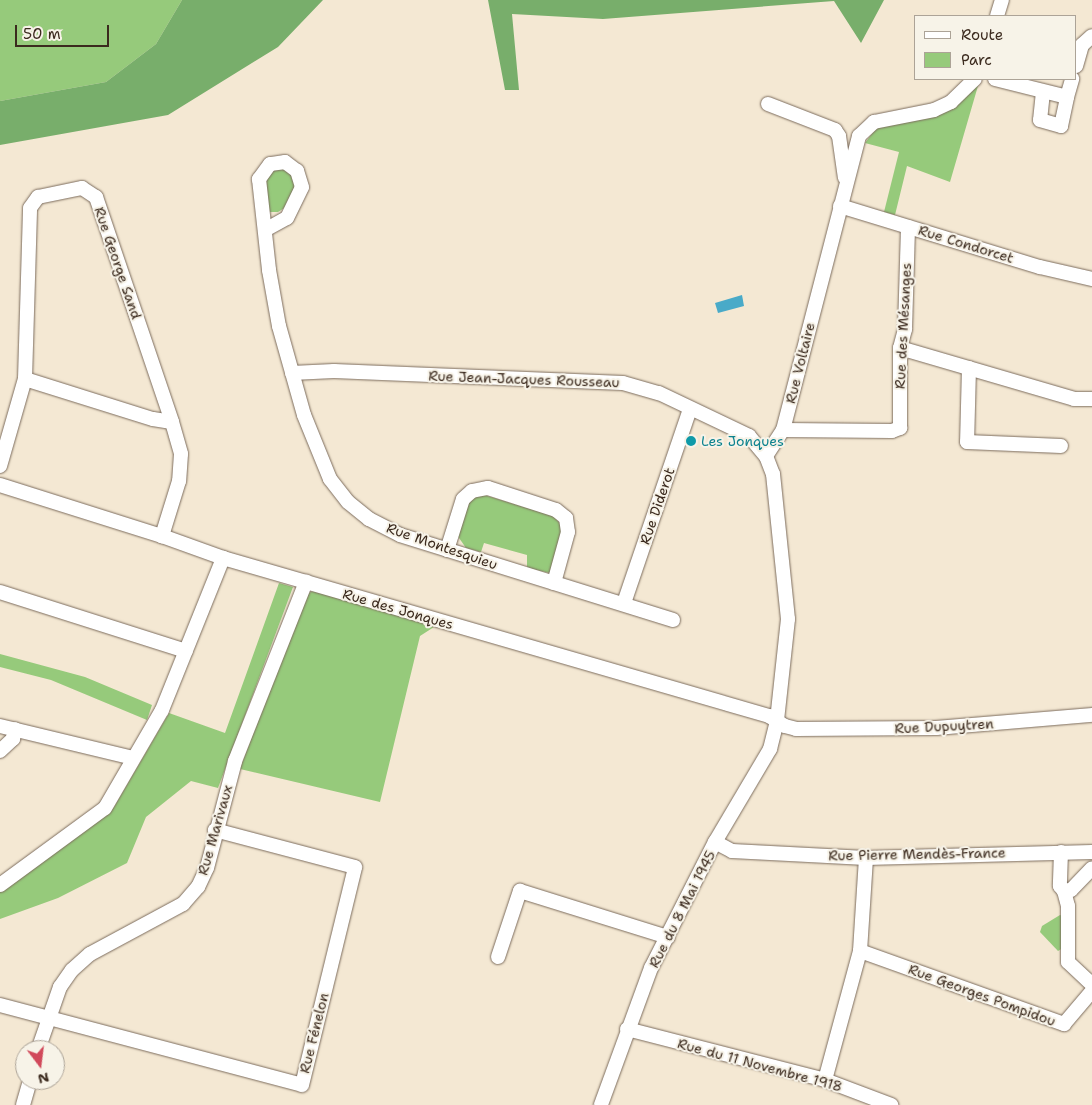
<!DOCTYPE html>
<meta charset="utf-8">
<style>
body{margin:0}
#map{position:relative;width:1092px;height:1105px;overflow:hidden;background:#f4e8d3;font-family:"Shantell Sans",sans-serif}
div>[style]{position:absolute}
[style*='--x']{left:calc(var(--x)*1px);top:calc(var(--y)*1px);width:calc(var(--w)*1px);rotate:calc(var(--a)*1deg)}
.green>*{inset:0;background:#96ca7b}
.forest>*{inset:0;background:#78ae6b}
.water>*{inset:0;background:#49aac8}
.roads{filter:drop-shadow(0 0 1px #7c6c5d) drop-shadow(0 0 1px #7c6c5d)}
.minor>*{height:14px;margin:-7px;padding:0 7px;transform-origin:7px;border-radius:7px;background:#fff}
.dots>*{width:14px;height:14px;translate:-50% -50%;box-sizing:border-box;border:2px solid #f7f3e8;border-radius:50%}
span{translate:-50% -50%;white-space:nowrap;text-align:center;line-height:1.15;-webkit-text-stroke:4px #f7f3e8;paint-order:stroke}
.street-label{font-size:14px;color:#3b2a1e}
.culture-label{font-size:14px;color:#0d838f}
.left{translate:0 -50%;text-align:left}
.legend{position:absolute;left:914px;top:15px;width:162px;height:65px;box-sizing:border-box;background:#f7f3e8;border:1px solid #aca397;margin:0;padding:6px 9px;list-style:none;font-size:15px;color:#3b2a1e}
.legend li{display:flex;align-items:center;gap:10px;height:25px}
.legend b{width:25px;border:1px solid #aca397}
.north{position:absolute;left:15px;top:1040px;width:50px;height:50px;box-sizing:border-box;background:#f7f3e8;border:1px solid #aca397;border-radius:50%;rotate:165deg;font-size:14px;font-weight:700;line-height:20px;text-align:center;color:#3b2a1e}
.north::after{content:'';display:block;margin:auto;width:18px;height:22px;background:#d1495b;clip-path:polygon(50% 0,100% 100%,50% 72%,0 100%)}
.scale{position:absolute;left:15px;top:25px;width:94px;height:22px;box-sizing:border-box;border:2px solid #3b2a1e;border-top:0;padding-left:6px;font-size:15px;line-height:18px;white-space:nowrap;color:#3b2a1e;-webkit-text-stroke:4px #f7f3e8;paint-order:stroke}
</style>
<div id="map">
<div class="green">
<i style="clip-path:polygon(0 0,182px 0,156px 44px,106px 82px,0 101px)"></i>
<i style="clip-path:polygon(980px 79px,950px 182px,907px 166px,895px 215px,884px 212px,899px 152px,865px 143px,877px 127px,929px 118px,961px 101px)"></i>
<i style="clip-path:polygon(276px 168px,288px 169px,293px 174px,295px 187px,286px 207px,278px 212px,270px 212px,266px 207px,264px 179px)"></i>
<i style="clip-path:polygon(481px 494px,554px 516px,563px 528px,550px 573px,527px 568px,527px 555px,484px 543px,481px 552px,466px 548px,457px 535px,467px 502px)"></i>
<i style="clip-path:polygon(279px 583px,293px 587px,218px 788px,191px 781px,146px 817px,127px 863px,58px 898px,0 919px,0 891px,82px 833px,114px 807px,169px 713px,225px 733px)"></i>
<i style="clip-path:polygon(315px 590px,434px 627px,420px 636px,380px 802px,240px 769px,303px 596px)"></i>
<i style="clip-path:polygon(0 654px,85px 677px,152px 705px,147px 720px,51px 680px,0 667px)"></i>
<i style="clip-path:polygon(1060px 915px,1063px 916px,1063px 948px,1058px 951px,1040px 932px,1042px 926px)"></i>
</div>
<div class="forest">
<i style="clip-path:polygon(182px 0,323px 0,278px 47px,168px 115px,0 145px,0 101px,106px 82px,156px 44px)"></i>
<i style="clip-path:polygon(488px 0,884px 0,861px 43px,834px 1px,603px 19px,512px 14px,519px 90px,505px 90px)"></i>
</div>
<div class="water">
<i style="clip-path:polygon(742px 295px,744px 306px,718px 313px,715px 303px)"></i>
</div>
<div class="roads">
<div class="minor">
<i style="--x:997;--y:16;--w:17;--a:-73"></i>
<i style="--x:1076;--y:66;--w:22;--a:-74"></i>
<i style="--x:1082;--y:45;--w:13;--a:-42"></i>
<i style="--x:995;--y:79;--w:74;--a:14"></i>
<i style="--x:1067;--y:97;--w:19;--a:-74"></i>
<i style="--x:1043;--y:92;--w:28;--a:96"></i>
<i style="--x:1040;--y:120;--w:22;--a:16"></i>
<i style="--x:1061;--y:126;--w:30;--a:-78"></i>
<i style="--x:768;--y:104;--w:72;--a:21.2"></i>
<i style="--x:835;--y:130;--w:7;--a:56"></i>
<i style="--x:839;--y:136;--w:42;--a:81.9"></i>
<i style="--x:840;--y:206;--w:209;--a:17"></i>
<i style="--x:1040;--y:267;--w:53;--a:13"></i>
<i style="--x:265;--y:230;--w:25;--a:-29"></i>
<i style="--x:287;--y:218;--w:34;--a:-64"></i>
<i style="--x:302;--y:187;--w:17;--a:-107"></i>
<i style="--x:297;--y:171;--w:15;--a:-143"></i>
<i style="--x:285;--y:162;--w:15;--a:172"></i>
<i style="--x:270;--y:164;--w:19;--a:126"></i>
<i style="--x:259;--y:179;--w:92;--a:83.7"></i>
<i style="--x:269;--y:270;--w:57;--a:79.9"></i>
<i style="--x:279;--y:326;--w:92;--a:74.3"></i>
<i style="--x:304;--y:415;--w:69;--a:67.9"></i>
<i style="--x:330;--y:479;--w:29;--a:52"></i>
<i style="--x:348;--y:502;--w:27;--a:39"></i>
<i style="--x:369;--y:519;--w:35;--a:27"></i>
<i style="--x:400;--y:535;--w:286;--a:17.3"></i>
<i style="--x:900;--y:348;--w:181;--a:16.3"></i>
<i style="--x:1074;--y:399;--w:18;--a:0"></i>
<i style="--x:969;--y:368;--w:74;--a:91.5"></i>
<i style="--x:967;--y:442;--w:94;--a:2.4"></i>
<i style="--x:292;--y:373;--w:42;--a:-2.7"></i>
<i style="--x:334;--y:371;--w:289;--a:2.4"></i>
<i style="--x:623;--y:383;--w:37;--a:16"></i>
<i style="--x:659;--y:393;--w:100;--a:25.5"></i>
<i style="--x:749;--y:436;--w:26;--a:50"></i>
<i style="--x:766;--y:456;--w:19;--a:69"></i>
<i style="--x:773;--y:474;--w:146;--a:84.1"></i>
<i style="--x:788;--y:619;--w:103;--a:96.2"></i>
<i style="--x:777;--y:721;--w:29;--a:104"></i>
<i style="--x:770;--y:749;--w:108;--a:120.6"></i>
<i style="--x:715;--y:842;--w:141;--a:116.9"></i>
<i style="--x:651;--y:968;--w:146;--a:110.1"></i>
<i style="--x:25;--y:379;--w:134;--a:17.4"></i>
<i style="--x:153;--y:419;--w:19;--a:9"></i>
<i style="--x:783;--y:430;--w:109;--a:0.5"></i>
<i style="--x:892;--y:431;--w:9;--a:-21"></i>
<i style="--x:900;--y:428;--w:80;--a:-90"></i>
<i style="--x:900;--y:348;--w:20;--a:-75"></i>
<i style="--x:905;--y:329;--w:102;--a:-88.3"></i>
<i style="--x:766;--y:456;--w:31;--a:-57"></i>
<i style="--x:783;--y:430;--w:304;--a:-75.5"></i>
<i style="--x:859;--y:136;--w:21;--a:-43"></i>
<i style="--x:874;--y:122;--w:61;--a:-11.3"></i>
<i style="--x:934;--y:110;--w:19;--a:-25"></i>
<i style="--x:951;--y:102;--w:33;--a:-44"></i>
<i style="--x:0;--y:466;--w:91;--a:-74"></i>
<i style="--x:25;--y:379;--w:171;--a:-88.3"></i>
<i style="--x:30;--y:208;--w:14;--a:-54"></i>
<i style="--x:38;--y:197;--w:45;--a:-11.6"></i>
<i style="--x:82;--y:188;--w:17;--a:33"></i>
<i style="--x:96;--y:197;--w:237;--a:71.3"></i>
<i style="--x:172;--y:422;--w:33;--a:74"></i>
<i style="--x:181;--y:454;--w:27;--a:94"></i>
<i style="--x:179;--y:481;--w:58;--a:107.2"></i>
<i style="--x:0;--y:485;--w:170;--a:17.5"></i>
<i style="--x:162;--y:536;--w:65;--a:19.8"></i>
<i style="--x:223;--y:558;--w:568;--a:16.14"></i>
<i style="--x:769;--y:716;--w:19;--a:32"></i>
<i style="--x:785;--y:726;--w:11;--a:15"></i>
<i style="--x:796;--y:729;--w:140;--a:-0.4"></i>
<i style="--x:936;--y:728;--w:157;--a:-4.8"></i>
<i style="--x:447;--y:550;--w:53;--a:-72.6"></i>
<i style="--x:463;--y:499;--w:12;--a:-42"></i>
<i style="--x:472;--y:491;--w:16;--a:-11"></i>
<i style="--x:488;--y:488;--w:71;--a:17.9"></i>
<i style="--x:556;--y:510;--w:13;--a:39"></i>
<i style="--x:566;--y:518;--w:14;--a:82"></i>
<i style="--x:568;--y:532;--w:53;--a:105.4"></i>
<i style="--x:0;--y:592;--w:195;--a:17.6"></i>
<i style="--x:624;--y:603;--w:205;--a:-71.2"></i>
<i style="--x:0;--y:726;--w:137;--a:13.5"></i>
<i style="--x:0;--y:751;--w:18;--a:-43"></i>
<i style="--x:13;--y:739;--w:10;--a:-79"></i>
<i style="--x:715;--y:842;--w:19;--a:28"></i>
<i style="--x:732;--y:851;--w:134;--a:3"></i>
<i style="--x:866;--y:858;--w:226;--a:-1.5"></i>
<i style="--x:1061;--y:852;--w:34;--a:92"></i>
<i style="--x:1060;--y:886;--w:6;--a:51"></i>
<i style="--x:1064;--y:891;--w:7;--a:-8"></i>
<i style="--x:1071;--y:890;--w:30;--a:-46"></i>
<i style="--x:0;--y:885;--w:130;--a:-36.3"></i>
<i style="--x:105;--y:808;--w:113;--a:-59.8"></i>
<i style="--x:162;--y:710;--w:164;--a:-68.1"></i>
<i style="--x:1064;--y:891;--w:16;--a:75"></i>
<i style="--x:1068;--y:906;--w:56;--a:90"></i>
<i style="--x:1068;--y:962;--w:33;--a:43"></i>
<i style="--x:860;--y:951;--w:217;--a:19.7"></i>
<i style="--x:1064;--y:1024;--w:43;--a:-49.7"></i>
<i style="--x:498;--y:957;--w:70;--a:-71.6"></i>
<i style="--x:520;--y:891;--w:155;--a:17.3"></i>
<i style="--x:0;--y:1005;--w:312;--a:14.8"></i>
<i style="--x:302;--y:1085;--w:224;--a:-76.3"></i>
<i style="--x:355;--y:867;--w:145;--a:-165.2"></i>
<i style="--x:627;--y:1029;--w:204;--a:14.4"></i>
<i style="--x:825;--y:1080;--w:71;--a:20.7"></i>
<i style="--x:38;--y:1050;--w:67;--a:-70.8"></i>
<i style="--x:60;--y:987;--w:21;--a:-55"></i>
<i style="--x:72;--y:970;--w:24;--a:-42"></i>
<i style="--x:90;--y:954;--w:106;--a:-28.3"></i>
<i style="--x:183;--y:904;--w:23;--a:-49"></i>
<i style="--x:198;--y:887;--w:21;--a:-65"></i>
<i style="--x:207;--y:868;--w:111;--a:-75.3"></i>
<i style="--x:235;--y:761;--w:193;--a:-68.4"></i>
<i style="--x:825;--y:1080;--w:134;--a:-74.8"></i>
<i style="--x:860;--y:951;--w:93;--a:-86.3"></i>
<i style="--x:23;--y:1105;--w:26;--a:-74"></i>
</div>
</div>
<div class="dots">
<i style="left:691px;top:441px;background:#0f9aa8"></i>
</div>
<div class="street-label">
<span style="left:966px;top:244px;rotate:17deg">Rue Condorcet</span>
<span style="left:118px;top:263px;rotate:71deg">Rue George Sand</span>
<span style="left:903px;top:326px;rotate:-87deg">Rue des Mésanges</span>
<span style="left:800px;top:363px;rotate:-76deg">Rue Voltaire</span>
<span style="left:524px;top:379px;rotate:2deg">Rue Jean-Jacques Rousseau</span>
<span style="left:657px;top:506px;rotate:-71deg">Rue Diderot</span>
<span style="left:442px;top:546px;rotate:19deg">Rue Montesquieu</span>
<span style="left:398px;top:609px;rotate:16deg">Rue des Jonques</span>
<span style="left:944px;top:726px;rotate:-3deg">Rue Dupuytren</span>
<span style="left:215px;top:830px;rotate:-74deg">Rue Marivaux</span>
<span style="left:917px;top:854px;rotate:-1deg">Rue Pierre Mendès-France</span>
<span style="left:682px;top:909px;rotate:-63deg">Rue du 8 Mai 1945</span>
<span style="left:982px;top:995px;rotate:20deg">Rue Georges Pompidou</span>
<span style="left:314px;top:1033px;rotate:-76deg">Rue Fénelon</span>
<span style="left:760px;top:1065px;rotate:15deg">Rue du 11 Novembre 1918</span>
</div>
<div class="culture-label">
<span class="left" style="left:701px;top:441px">Les Jonques</span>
</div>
<ul class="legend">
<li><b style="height:6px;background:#fff"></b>Route</li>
<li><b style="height:14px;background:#96ca7b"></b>Parc</li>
</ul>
<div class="north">N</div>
<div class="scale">50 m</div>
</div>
